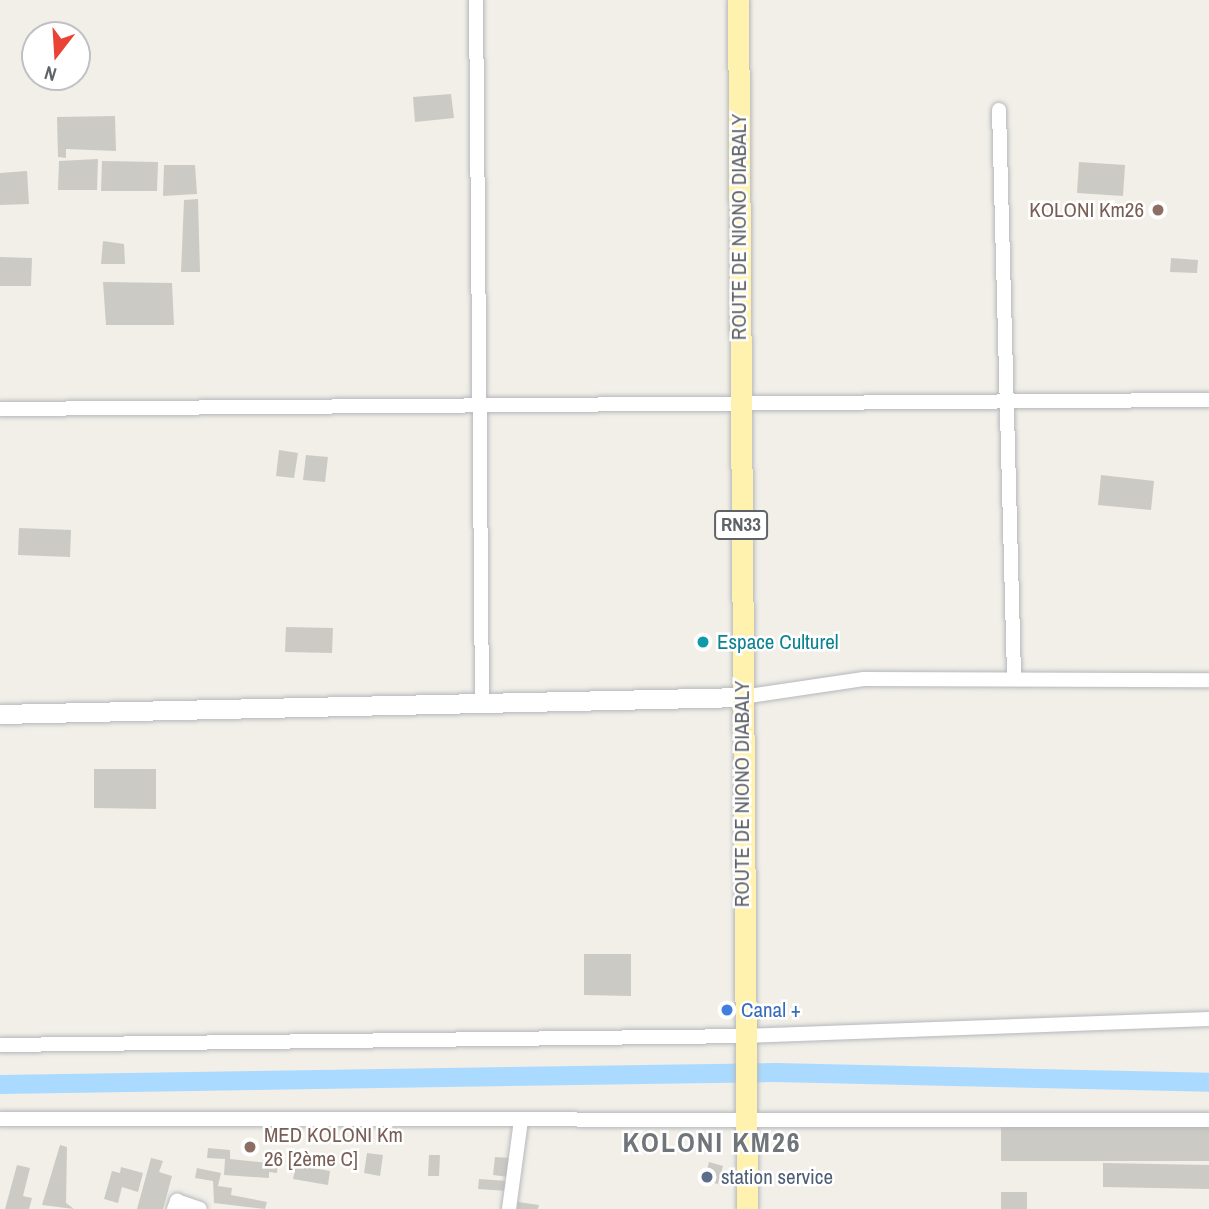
<!DOCTYPE html>
<meta charset="utf-8">
<style>
body{margin:0}
#map{position:relative;width:1209px;height:1209px;overflow:hidden;background:#f1efe8;font-family:"Archivo Narrow",sans-serif}
div>[style]{position:absolute}
[style*='--x']{left:calc(var(--x)*1px);top:calc(var(--y)*1px);width:calc(var(--w)*1px);rotate:calc(var(--a)*1deg)}
.canal>*{height:19px;margin:-9.5px;padding:0 9.5px;transform-origin:9.5px;border-radius:9.5px;background:#aadaff}
.building>*{inset:0;background:#cccac5}
.roads{filter:drop-shadow(0 0 2px #b5b8bc) drop-shadow(0 0 2px #b5b8bc)}
.street>*{height:14px;margin:-7px;padding:0 7px;transform-origin:7px;border-radius:7px;background:#fff}
.secondary>*{height:19px;margin:-9.5px;padding:0 9.5px;transform-origin:9.5px;border-radius:9.5px;background:#fff}
.primary>*{height:21px;margin:-10.5px;padding:0 10.5px;transform-origin:10.5px;border-radius:10.5px;background:#fff2af}
.dots>*{width:19px;height:19px;translate:-50% -50%;box-sizing:border-box;border:4px solid #fff;border-radius:50%}
span{translate:-50% -50%;white-space:nowrap;text-align:center;line-height:1.15;-webkit-text-stroke:5px #fff;paint-order:stroke}
.shield-label span{padding:2px 5px;background:#fff;border:2px solid;border-radius:5px;-webkit-text-stroke-width:0}
.shield-label{font-size:19px;color:#5f6368;font-weight:700}
.education-label{font-size:21px;color:#785e54}
.right{translate:-100% -50%;text-align:right}
.left{translate:0 -50%;text-align:left}
.street-label{font-size:21px;color:#5f6368}
.culture-label{font-size:21px;color:#0d838f}
.shop-label{font-size:21px;color:#366cbe}
.service-label{font-size:21px;color:#4e5e75}
.district-label{font-size:28px;color:#70757a;font-weight:700;letter-spacing:2px}
.north{position:absolute;left:21px;top:21px;width:70px;height:70px;box-sizing:border-box;background:#fff;border:2px solid #bfc1c3;border-radius:50%;rotate:197deg;font-size:19px;font-weight:700;line-height:28px;text-align:center;color:#5f6368}
.north::after{content:'';display:block;margin:auto;width:24px;height:32px;background:#ea4335;clip-path:polygon(50% 0,100% 100%,50% 72%,0 100%)}
</style>
<div id="map">
<div class="canal">
<i style="--x:0;--y:1084;--w:775;--a:-0.89"></i>
<i style="--x:775;--y:1072;--w:434;--a:1.3"></i>
</div>
<div class="building">
<i style="clip-path:polygon(451px 94px,454px 118px,415px 122px,413px 97px)"></i>
<i style="clip-path:polygon(115px 116px,116px 151px,66px 149px,66px 158px,58px 157px,57px 117px)"></i>
<i style="clip-path:polygon(98px 159px,97px 190px,58px 190px,59px 161px)"></i>
<i style="clip-path:polygon(102px 161px,158px 162px,157px 191px,101px 191px)"></i>
<i style="clip-path:polygon(1079px 162px,1125px 165px,1123px 196px,1077px 193px)"></i>
<i style="clip-path:polygon(164px 165px,195px 165px,197px 194px,163px 196px)"></i>
<i style="clip-path:polygon(27px 171px,29px 204px,0 205px,0 173px)"></i>
<i style="clip-path:polygon(198px 199px,200px 272px,181px 272px,184px 200px)"></i>
<i style="clip-path:polygon(103px 241px,124px 244px,125px 264px,101px 264px)"></i>
<i style="clip-path:polygon(0 257px,32px 258px,31px 286px,0 286px)"></i>
<i style="clip-path:polygon(1171px 258px,1198px 260px,1197px 273px,1170px 272px)"></i>
<i style="clip-path:polygon(103px 282px,172px 283px,174px 325px,106px 325px)"></i>
<i style="clip-path:polygon(279px 450px,298px 453px,294px 478px,276px 476px)"></i>
<i style="clip-path:polygon(306px 455px,328px 457px,325px 482px,303px 480px)"></i>
<i style="clip-path:polygon(1101px 475px,1154px 481px,1151px 510px,1098px 505px)"></i>
<i style="clip-path:polygon(19px 528px,71px 530px,70px 557px,18px 555px)"></i>
<i style="clip-path:polygon(286px 627px,333px 628px,332px 653px,285px 652px)"></i>
<i style="clip-path:polygon(94px 769px,156px 769px,156px 809px,94px 808px)"></i>
<i style="clip-path:polygon(584px 954px,631px 954px,631px 996px,584px 995px)"></i>
<i style="clip-path:polygon(1001px 1123px,1209px 1123px,1209px 1161px,1001px 1161px)"></i>
<i style="clip-path:polygon(60px 1145px,67px 1147px,66px 1203px,74px 1209px,42px 1205px)"></i>
<i style="clip-path:polygon(208px 1148px,230px 1150px,230px 1159px,278px 1164px,277px 1173px,269px 1172px,269px 1178px,224px 1175px,225px 1159px,207px 1158px)"></i>
<i style="clip-path:polygon(367px 1153px,383px 1155px,380px 1176px,364px 1173px)"></i>
<i style="clip-path:polygon(429px 1155px,440px 1155px,439px 1176px,428px 1176px)"></i>
<i style="clip-path:polygon(495px 1157px,511px 1158px,509px 1177px,493px 1175px)"></i>
<i style="clip-path:polygon(151px 1158px,163px 1161px,159px 1172px,172px 1176px,163px 1209px,137px 1209px)"></i>
<i style="clip-path:polygon(709px 1162px,723px 1166px,718px 1184px,704px 1181px)"></i>
<i style="clip-path:polygon(1103px 1163px,1209px 1165px,1209px 1189px,1103px 1187px)"></i>
<i style="clip-path:polygon(17px 1165px,30px 1168px,23px 1196px,32px 1198px,29px 1209px,5px 1209px)"></i>
<i style="clip-path:polygon(296px 1165px,330px 1171px,328px 1185px,293px 1179px)"></i>
<i style="clip-path:polygon(121px 1167px,143px 1173px,138px 1192px,122px 1187px,118px 1203px,104px 1199px,112px 1171px,120px 1173px)"></i>
<i style="clip-path:polygon(197px 1168px,221px 1173px,218px 1186px,232px 1188px,231px 1195px,267px 1202px,265px 1209px,214px 1203px,213px 1181px,195px 1178px)"></i>
<i style="clip-path:polygon(479px 1179px,508px 1181px,507px 1191px,478px 1189px)"></i>
<i style="clip-path:polygon(1001px 1192px,1027px 1192px,1027px 1209px,1001px 1209px)"></i>
<i style="clip-path:polygon(518px 1202px,539px 1205px,538px 1209px,517px 1209px)"></i>
</div>
<div class="roads">
<div class="street">
<i style="--x:476;--y:0;--w:703;--a:89.51"></i>
<i style="--x:999;--y:110;--w:567;--a:88.48"></i>
<i style="--x:0;--y:409;--w:1209;--a:-0.43"></i>
<i style="--x:742;--y:697;--w:123;--a:-8.4"></i>
<i style="--x:864;--y:679;--w:345;--a:0.2"></i>
<i style="--x:0;--y:1045;--w:744;--a:-0.69"></i>
<i style="--x:744;--y:1036;--w:465;--a:-2.1"></i>
<i style="--x:0;--y:1119;--w:1209;--a:0.05"></i>
<i style="--x:174;--y:1209;--w:9;--a:-69"></i>
<i style="--x:177;--y:1201;--w:24;--a:19"></i>
<i style="--x:509;--y:1209;--w:90;--a:-82.3"></i>
</div>
<div class="secondary">
<i style="--x:0;--y:714;--w:742;--a:-1.31"></i>
</div>
<div class="primary">
<i style="--x:738;--y:0;--w:1209;--a:89.57"></i>
</div>
</div>
<div class="dots">
<i style="left:1158px;top:210px;background:#8d6e63"></i>
<i style="left:703px;top:642px;background:#0f9aa8"></i>
<i style="left:727px;top:1010px;background:#3f7fe0"></i>
<i style="left:250px;top:1147px;background:#8d6e63"></i>
<i style="left:707px;top:1177px;background:#5c6f8a"></i>
</div>
<div class="shield-label">
<span style="left:741px;top:525px">RN33</span>
</div>
<div class="education-label">
<span class="right" style="left:1144px;top:210px">KOLONI Km26</span>
<span class="left" style="left:264px;top:1147px">MED KOLONI Km<br>26 [2ème C]</span>
</div>
<div class="street-label">
<span style="left:739px;top:227px;rotate:-90deg">ROUTE DE NIONO DIABALY</span>
<span style="left:742px;top:794px;rotate:-90deg">ROUTE DE NIONO DIABALY</span>
</div>
<div class="culture-label">
<span class="left" style="left:717px;top:642px">Espace Culturel</span>
</div>
<div class="shop-label">
<span class="left" style="left:741px;top:1010px">Canal +</span>
</div>
<div class="service-label">
<span class="left" style="left:721px;top:1177px">station service</span>
</div>
<div class="district-label">
<span style="left:712px;top:1142px">KOLONI KM26</span>
</div>
<div class="north">N</div>
</div>
